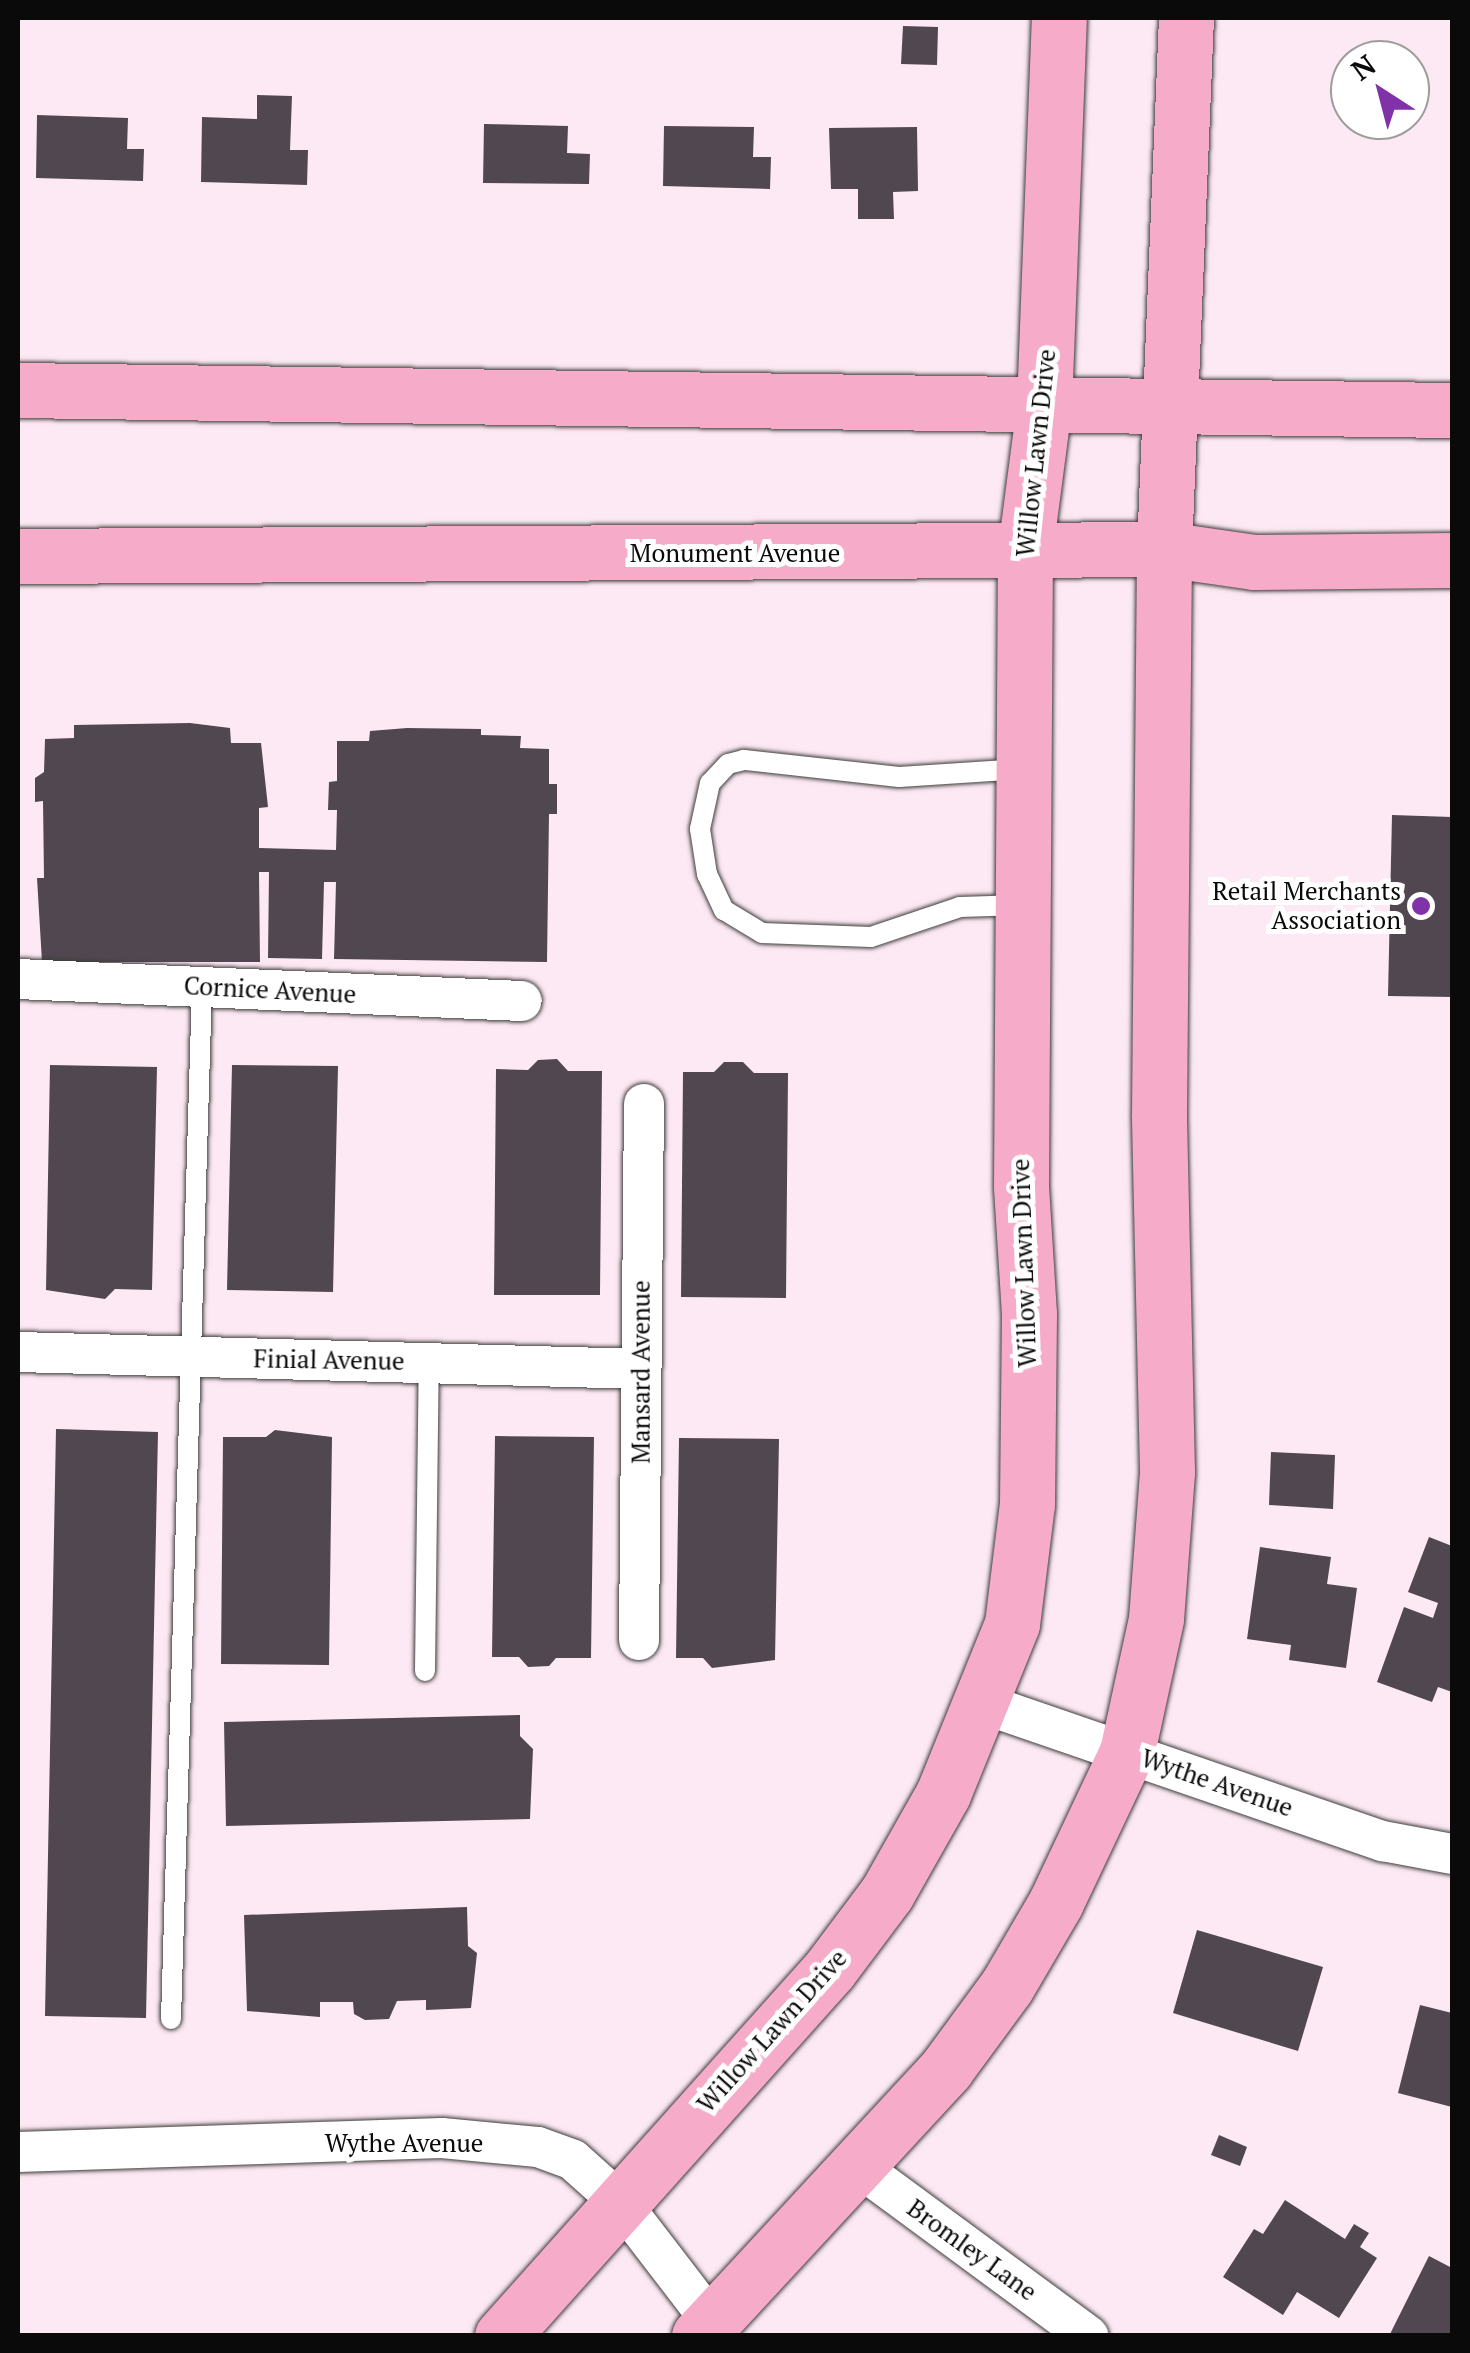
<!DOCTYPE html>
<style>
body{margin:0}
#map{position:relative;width:1470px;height:2353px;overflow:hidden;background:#fde9f3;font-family:"PT Serif",serif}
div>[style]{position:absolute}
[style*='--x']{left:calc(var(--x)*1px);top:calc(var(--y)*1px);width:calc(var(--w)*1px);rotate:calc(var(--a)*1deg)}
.building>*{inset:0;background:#514750}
.roads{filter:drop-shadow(0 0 2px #3d3d3d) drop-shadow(0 0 2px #3d3d3d)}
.lane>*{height:20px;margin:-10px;padding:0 10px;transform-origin:10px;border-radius:10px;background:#fff}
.street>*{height:40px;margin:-20px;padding:0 20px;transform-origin:20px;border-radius:20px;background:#fff}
.secondary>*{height:55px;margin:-27.5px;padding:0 27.5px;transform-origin:27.5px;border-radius:27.5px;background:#f6abc9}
.dots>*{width:28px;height:28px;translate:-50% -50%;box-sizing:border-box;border:5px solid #fff;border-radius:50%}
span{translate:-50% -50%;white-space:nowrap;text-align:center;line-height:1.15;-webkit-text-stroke:10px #fff;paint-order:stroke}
.street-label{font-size:25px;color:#0a0a0a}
.poi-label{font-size:25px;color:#0a0a0a}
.right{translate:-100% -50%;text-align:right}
.frame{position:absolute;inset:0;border:20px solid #0a0a0a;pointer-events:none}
.north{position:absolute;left:1330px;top:40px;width:100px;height:100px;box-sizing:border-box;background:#fff;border:2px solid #9d9d9d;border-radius:50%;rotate:324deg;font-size:28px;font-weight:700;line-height:40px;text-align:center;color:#0a0a0a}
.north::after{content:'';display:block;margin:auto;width:35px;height:45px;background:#8032a9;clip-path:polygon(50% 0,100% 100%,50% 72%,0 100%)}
</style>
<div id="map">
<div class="building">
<i style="clip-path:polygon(903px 26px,938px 27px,937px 65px,901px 64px)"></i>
<i style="clip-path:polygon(257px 95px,292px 96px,290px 150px,308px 150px,307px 185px,201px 182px,202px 117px,257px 119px)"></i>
<i style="clip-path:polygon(37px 115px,128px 118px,127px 149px,144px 149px,143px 181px,36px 178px)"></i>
<i style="clip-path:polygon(484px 124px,568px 126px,567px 153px,590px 154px,589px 184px,483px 183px)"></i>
<i style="clip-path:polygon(664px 126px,754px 127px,753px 157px,771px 157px,770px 189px,663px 186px)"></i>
<i style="clip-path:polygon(917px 127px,918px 191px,893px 192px,894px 219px,858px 219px,858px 189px,831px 189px,829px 128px)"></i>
<i style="clip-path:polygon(190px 723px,230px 728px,231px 743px,261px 743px,268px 807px,259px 808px,259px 848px,336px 850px,337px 810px,328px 810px,329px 782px,337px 781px,337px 741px,369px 741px,370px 731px,407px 728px,481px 729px,481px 735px,521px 736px,520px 748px,549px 749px,549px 784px,557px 784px,557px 814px,549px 814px,547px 962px,334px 959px,336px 882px,324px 882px,322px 959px,268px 958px,269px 872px,259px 872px,260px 962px,42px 962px,37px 878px,44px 878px,43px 801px,35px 802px,35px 778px,44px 772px,45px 739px,74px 738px,74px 725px)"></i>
<i style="clip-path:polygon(1392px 815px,1452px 817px,1452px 997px,1388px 996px)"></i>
<i style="clip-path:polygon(557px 1059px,568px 1071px,602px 1071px,600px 1295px,494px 1295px,496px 1069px,528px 1070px,538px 1060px)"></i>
<i style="clip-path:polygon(724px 1062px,743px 1062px,754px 1073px,788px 1073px,786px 1298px,681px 1297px,683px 1072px,714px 1072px)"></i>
<i style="clip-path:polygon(50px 1065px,157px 1067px,152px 1290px,115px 1289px,105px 1299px,46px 1290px)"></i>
<i style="clip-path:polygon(232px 1065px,338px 1066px,333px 1292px,227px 1290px)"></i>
<i style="clip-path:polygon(56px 1429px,158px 1432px,146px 2018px,45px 2016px)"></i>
<i style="clip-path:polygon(275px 1430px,332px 1437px,329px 1665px,221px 1664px,223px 1437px,266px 1437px)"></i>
<i style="clip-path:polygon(495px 1436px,594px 1437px,591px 1658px,556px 1658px,549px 1666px,528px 1667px,519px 1657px,492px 1657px)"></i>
<i style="clip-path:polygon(679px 1438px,779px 1439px,775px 1660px,712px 1668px,703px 1658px,676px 1658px)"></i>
<i style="clip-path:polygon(1271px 1452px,1335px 1455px,1333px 1509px,1269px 1505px)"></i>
<i style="clip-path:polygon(1429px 1537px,1452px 1546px,1452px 1692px,1438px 1687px,1432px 1702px,1377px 1682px,1404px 1607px,1433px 1618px,1438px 1603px,1408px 1592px)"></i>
<i style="clip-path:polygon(1260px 1547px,1331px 1557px,1327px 1584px,1357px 1588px,1346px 1668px,1289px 1660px,1291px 1645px,1247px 1639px)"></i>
<i style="clip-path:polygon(520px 1715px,520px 1736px,533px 1749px,530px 1819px,226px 1826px,224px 1722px)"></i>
<i style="clip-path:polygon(467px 1907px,468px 1946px,477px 1953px,471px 2008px,426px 2010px,426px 2000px,397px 2001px,389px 2019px,365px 2020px,354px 2014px,353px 2002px,320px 2002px,320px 2017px,247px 2011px,244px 1915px)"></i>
<i style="clip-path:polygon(1197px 1930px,1323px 1967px,1298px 2051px,1173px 2013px)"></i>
<i style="clip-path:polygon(1420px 2005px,1452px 2013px,1452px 2107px,1398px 2093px)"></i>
<i style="clip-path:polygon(1219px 2135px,1247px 2147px,1240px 2166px,1211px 2155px)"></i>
<i style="clip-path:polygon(1285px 2200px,1345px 2239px,1354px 2224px,1369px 2233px,1360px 2247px,1377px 2258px,1339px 2318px,1297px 2292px,1283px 2315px,1223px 2277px,1254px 2229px,1263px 2234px)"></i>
<i style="clip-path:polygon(1429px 2256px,1452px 2268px,1452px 2336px,1389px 2336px)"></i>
</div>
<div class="roads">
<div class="lane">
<i style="--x:1022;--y:769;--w:123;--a:176.3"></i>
<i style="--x:899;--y:777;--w:156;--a:-173.7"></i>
<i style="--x:744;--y:760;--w:16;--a:166"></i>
<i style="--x:728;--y:764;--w:26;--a:133"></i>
<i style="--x:710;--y:783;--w:47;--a:102.3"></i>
<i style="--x:700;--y:829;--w:46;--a:81.2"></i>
<i style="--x:707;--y:874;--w:40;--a:65"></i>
<i style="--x:724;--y:910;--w:44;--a:31.2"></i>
<i style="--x:762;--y:933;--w:109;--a:2.1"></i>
<i style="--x:871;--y:937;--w:94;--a:-18.6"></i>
<i style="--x:960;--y:907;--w:62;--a:-1.8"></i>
<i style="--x:425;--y:1671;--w:308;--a:-89.3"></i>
<i style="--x:171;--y:2019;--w:1032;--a:-88.28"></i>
</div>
<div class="street">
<i style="--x:18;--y:979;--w:504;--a:2.5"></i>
<i style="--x:18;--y:1352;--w:623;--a:1.56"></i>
<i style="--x:639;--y:1640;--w:536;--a:-89.47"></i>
<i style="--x:984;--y:1704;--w:422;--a:19"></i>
<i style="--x:1383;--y:1841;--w:70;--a:10.7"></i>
<i style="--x:18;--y:2152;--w:424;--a:-1.9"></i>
<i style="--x:442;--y:2138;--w:96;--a:5.4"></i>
<i style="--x:538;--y:2147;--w:37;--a:20"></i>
<i style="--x:573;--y:2160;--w:63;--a:41.8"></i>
<i style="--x:620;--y:2202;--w:151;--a:52.5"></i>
<i style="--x:855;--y:2164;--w:290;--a:36.4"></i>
</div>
<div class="secondary">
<i style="--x:18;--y:390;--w:1434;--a:0.8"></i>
<i style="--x:18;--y:556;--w:1146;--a:-0.35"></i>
<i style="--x:1164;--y:549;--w:91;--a:8.2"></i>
<i style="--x:1254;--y:562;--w:198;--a:-0.6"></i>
<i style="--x:502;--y:2336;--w:492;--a:-48.2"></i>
<i style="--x:830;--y:1969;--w:95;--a:-53.1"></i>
<i style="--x:887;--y:1893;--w:114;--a:-60.5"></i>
<i style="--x:943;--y:1794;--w:183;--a:-67.9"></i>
<i style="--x:1012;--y:1624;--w:121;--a:-82.9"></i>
<i style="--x:1027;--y:1504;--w:190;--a:-89.4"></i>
<i style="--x:1029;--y:1314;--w:128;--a:-93.6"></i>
<i style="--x:1021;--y:1186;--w:636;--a:-89.64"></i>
<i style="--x:1025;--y:550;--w:146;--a:-82.5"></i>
<i style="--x:1044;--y:405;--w:387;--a:-87.8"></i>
<i style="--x:699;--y:2336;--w:364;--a:-47.2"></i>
<i style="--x:946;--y:2069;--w:103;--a:-53.7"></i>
<i style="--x:1007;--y:1986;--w:97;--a:-59.7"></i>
<i style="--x:1056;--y:1902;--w:166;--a:-64.7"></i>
<i style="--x:1127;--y:1752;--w:136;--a:-77.7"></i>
<i style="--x:1156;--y:1619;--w:148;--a:-85.7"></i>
<i style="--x:1167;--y:1471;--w:357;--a:-91.3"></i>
<i style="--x:1159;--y:1114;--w:565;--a:-89.49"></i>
<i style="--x:1164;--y:549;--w:531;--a:-87.63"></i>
</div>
</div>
<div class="dots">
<i style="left:1421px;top:906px;background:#8032a9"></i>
</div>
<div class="street-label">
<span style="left:1036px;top:453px;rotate:-84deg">Willow Lawn Drive</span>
<span style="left:735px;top:553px">Monument Avenue</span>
<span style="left:270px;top:990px;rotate:3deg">Cornice Avenue</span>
<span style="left:1024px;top:1263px;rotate:-92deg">Willow Lawn Drive</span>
<span style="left:329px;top:1360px;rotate:1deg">Finial Avenue</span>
<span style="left:641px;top:1372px;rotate:-90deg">Mansard Avenue</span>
<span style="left:1217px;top:1783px;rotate:19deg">Wythe Avenue</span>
<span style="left:772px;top:2031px;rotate:-48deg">Willow Lawn Drive</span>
<span style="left:404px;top:2143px">Wythe Avenue</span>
<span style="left:972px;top:2250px;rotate:36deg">Bromley Lane</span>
</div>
<div class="poi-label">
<span class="right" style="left:1401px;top:906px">Retail Merchants<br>Association</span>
</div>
<div class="frame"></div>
<div class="north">N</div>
</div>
